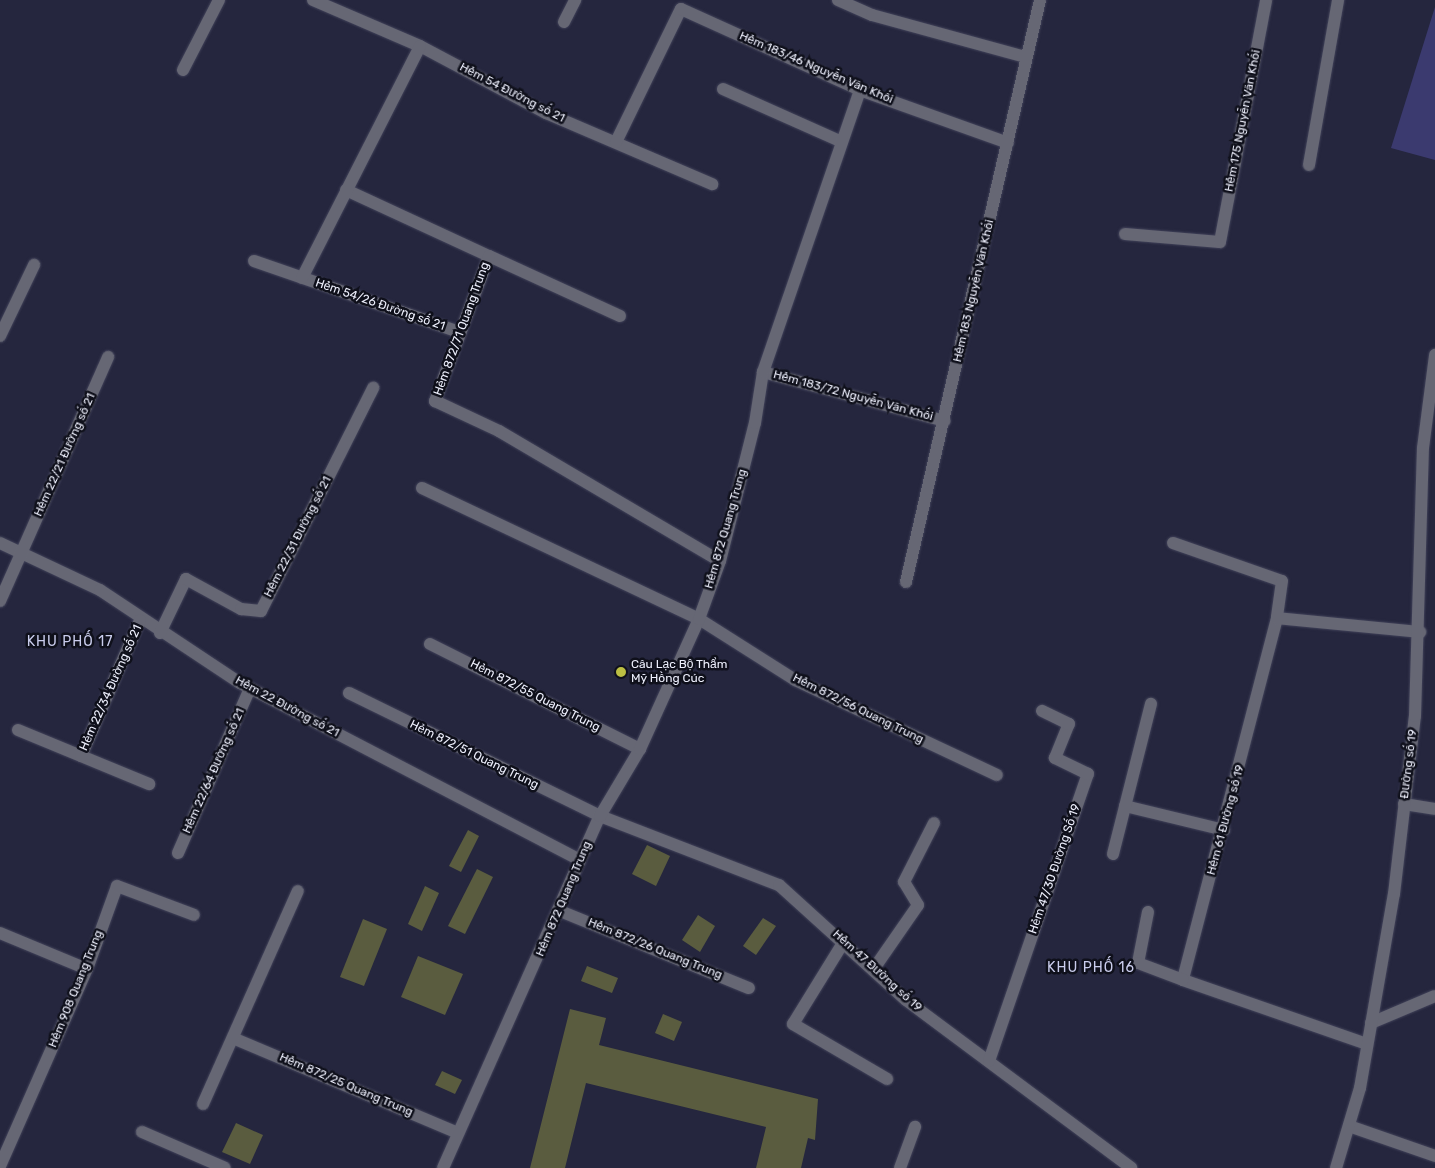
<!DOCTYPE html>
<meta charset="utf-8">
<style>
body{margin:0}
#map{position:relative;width:1435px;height:1168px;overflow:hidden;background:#25263e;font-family:Rubik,sans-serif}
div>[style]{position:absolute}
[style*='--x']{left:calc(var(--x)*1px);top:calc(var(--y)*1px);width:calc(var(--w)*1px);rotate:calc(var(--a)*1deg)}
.green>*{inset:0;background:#3b3a6f}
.building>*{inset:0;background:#5a5c3f}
.roads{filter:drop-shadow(0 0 1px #414259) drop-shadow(0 0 1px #414259)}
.minor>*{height:12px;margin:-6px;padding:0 6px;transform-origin:6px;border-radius:6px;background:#666774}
.dots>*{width:14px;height:14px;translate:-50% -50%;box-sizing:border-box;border:2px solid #0f101b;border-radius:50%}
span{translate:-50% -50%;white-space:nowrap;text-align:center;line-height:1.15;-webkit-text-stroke:5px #0f101b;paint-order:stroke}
.street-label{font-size:12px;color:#eef0fd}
.poi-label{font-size:12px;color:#eef0fd}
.left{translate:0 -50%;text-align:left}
.neighbourhood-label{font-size:14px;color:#cacded;letter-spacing:1px}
</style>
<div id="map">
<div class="green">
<i style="clip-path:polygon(1435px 7px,1435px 160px,1391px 148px)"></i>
</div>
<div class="building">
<i style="clip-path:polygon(468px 830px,479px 836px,461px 872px,449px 866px)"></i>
<i style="clip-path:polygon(647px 845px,670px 856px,656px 886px,632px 874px)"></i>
<i style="clip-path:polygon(477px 869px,493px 877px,465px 934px,448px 926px)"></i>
<i style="clip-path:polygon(425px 886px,439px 893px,422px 931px,408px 924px)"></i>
<i style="clip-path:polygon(698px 915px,715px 926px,700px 952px,682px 940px)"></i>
<i style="clip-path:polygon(763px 918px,776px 926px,756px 955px,743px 946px)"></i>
<i style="clip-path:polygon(363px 919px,387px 929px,364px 986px,340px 977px)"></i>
<i style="clip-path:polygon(418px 956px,463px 974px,445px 1015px,401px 997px)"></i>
<i style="clip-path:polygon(587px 966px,618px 978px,612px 993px,581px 981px)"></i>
<i style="clip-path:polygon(570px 1009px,606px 1018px,599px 1045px,818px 1099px,815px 1140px,808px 1138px,801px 1168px,756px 1168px,766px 1127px,586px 1083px,565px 1168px,530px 1168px)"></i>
<i style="clip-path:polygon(663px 1014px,682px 1022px,674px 1041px,655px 1033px)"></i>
<i style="clip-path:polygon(442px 1071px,462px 1080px,455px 1094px,435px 1085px)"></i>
<i style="clip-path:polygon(236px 1123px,263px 1135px,250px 1164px,222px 1152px)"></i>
</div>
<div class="roads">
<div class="minor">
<i style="--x:313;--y:0;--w:116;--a:23.3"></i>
<i style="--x:420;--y:46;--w:143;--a:28"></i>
<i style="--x:546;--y:113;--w:181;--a:23.2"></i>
<i style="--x:838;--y:0;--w:37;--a:24"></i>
<i style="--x:872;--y:15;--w:160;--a:15.3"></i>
<i style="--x:564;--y:22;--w:25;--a:-63"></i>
<i style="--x:183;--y:70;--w:79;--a:-62.8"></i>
<i style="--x:723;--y:89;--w:130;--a:24"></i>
<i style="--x:616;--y:142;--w:148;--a:-64"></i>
<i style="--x:681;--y:9;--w:196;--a:24.3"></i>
<i style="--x:860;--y:90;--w:157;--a:19.7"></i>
<i style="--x:1309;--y:165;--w:168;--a:-80"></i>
<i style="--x:346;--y:190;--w:157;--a:24.8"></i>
<i style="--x:1125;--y:234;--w:95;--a:4.8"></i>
<i style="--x:1220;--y:242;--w:246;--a:-79.2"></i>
<i style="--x:254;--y:261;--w:217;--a:19.1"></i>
<i style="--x:302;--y:278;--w:260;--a:-63"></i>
<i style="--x:620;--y:316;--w:144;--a:-155.4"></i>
<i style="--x:489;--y:256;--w:155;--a:110.4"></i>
<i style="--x:435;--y:401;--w:71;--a:25.1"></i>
<i style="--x:499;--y:431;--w:256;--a:30.5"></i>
<i style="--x:0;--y:336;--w:79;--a:-64.4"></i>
<i style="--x:763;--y:372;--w:188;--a:15.1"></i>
<i style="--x:422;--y:488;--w:306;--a:25.3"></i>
<i style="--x:699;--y:619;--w:114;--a:32.4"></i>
<i style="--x:795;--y:680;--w:223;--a:25.2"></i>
<i style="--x:0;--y:543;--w:110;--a:25.2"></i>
<i style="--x:100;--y:590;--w:168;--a:33.6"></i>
<i style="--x:240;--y:683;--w:383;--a:27.5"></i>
<i style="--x:1173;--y:543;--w:115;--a:19.2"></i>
<i style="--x:1282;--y:581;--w:37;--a:98"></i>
<i style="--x:1277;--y:618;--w:374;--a:104.6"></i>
<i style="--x:1183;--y:980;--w:195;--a:19.2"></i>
<i style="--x:906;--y:582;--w:597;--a:-77.03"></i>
<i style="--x:0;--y:601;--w:267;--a:-66.1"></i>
<i style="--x:1277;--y:618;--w:144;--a:5.6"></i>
<i style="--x:160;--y:633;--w:60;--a:-64.3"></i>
<i style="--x:186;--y:579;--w:63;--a:28.6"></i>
<i style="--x:241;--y:609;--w:20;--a:6"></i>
<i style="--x:261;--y:611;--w:250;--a:-63.3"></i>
<i style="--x:430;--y:644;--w:235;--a:26.6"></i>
<i style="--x:349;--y:693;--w:280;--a:26.1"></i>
<i style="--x:600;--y:816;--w:192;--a:21.1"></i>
<i style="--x:779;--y:885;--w:171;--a:42.2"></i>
<i style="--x:906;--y:1000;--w:281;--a:36.7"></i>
<i style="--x:18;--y:730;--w:142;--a:22.4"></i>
<i style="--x:81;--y:756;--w:148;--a:-66.5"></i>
<i style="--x:1404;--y:804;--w:31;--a:9"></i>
<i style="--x:1125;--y:806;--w:102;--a:13.6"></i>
<i style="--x:178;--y:853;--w:180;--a:-66.4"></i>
<i style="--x:1113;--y:854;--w:155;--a:-75.8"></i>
<i style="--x:560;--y:911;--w:204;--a:22.2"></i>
<i style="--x:1148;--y:912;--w:52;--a:101.1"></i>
<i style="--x:1138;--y:963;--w:48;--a:20.7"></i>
<i style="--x:0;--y:933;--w:94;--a:22.5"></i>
<i style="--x:843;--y:943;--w:95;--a:121.7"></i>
<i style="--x:793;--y:1024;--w:109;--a:30.3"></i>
<i style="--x:873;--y:970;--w:79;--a:-55.3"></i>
<i style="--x:918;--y:905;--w:27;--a:-121"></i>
<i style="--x:904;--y:882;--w:66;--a:-63"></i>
<i style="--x:1371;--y:1023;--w:69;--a:-22.9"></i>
<i style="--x:233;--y:1038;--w:244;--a:22.9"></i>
<i style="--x:989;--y:1061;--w:304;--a:-71"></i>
<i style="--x:1088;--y:774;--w:37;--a:-154"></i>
<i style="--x:1055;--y:758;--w:37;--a:-68"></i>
<i style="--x:1069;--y:724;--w:30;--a:-154"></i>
<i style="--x:203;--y:1104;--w:233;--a:-66"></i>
<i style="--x:1349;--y:1126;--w:91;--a:19.2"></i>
<i style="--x:142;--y:1132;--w:90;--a:23.4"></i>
<i style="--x:0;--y:1166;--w:215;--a:-66.2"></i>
<i style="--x:87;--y:969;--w:88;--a:-70.1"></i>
<i style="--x:117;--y:886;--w:82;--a:20.6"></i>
<i style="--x:443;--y:1168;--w:385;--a:-66"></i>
<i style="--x:600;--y:816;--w:78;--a:-59.2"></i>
<i style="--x:640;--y:749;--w:143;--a:-65.6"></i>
<i style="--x:699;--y:619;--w:62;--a:-70.1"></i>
<i style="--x:720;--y:561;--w:142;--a:-75.8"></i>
<i style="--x:755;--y:423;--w:52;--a:-81.1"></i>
<i style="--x:763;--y:372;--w:298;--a:-71"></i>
<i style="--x:900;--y:1168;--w:44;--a:-69.9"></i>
<i style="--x:1336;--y:1168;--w:84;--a:-73.3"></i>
<i style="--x:1360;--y:1088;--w:197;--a:-80.1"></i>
<i style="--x:1394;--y:894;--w:179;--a:-83.3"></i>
<i style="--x:1415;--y:716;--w:268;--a:-88.3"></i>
<i style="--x:1423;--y:448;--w:94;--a:-82.6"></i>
</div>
</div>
<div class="dots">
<i style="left:621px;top:672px;background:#bcbf43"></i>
</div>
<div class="street-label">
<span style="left:816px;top:68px;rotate:23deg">Hẻm 183/46 Nguyễn Văn Khối</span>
<span style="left:512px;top:93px;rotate:27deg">Hẻm 54 Đường số 21</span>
<span style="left:1243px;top:121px;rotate:-79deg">Hẻm 175 Nguyễn Văn Khối</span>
<span style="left:974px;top:291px;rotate:-77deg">Hẻm 183 Nguyễn Văn Khối</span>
<span style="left:380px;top:305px;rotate:19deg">Hẻm 54/26 Đường số 21</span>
<span style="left:462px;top:329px;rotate:-70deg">Hẻm 872/71 Quang Trung</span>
<span style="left:853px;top:396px;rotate:15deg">Hẻm 183/72 Nguyễn Văn Khối</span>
<span style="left:65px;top:455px;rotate:-66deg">Hẻm 22/21 Đường số 21</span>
<span style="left:726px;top:529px;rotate:-74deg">Hẻm 872 Quang Trung</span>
<span style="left:298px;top:537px;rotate:-63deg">Hẻm 22/31 Đường số 21</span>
<span style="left:111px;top:688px;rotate:-66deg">Hẻm 22/34 Đường số 21</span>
<span style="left:535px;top:696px;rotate:27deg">Hẻm 872/55 Quang Trung</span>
<span style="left:287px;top:707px;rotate:28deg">Hẻm 22 Đường số 21</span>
<span style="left:858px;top:709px;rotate:26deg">Hẻm 872/56 Quang Trung</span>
<span style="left:474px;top:755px;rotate:26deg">Hẻm 872/51 Quang Trung</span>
<span style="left:1409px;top:764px;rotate:-83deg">Đường số 19</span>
<span style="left:214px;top:771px;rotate:-66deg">Hẻm 22/64 Đường số 21</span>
<span style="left:1226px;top:820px;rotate:-75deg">Hẻm 61 Đường số 19</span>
<span style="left:1055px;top:869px;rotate:-71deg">Hẻm 47/30 Đường Số 19</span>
<span style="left:564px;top:899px;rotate:-67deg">Hẻm 872 Quang Trung</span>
<span style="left:655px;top:949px;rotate:22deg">Hẻm 872/26 Quang Trung</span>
<span style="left:877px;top:971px;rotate:42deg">Hẻm 47 Đường số 19</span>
<span style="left:76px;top:989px;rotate:-68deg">Hẻm 908 Quang Trung</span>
<span style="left:346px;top:1085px;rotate:23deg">Hẻm 872/25 Quang Trung</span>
</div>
<div class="poi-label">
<span class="left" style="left:631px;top:672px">Câu Lạc Bộ Thẩm<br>Mỹ Hồng Cúc</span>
</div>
<div class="neighbourhood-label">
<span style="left:70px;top:642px">KHU PHỐ 17</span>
<span style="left:1091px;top:968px">KHU PHỐ 16</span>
</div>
</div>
